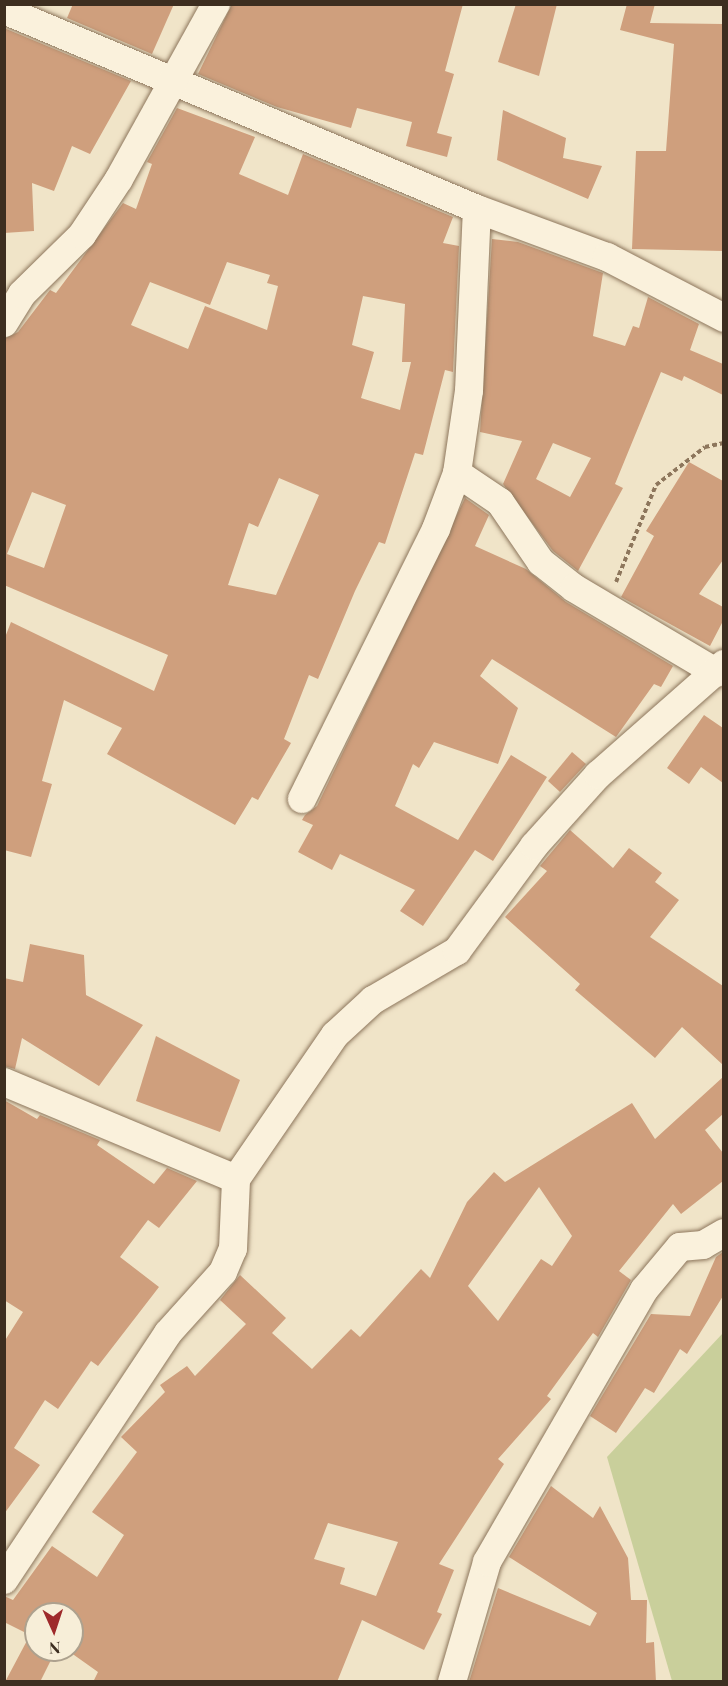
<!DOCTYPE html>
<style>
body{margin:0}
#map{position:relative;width:728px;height:1686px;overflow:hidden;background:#f0e4c8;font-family:"Playfair Display",serif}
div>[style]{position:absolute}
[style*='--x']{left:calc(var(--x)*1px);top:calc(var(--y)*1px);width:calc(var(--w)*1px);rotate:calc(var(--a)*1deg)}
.green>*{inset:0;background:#c9cf9b}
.building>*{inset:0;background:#cf9f7d}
.path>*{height:4px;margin-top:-2px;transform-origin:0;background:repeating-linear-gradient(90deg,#8d765c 0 4.5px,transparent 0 7.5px)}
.roads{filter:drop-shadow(0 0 2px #8d765c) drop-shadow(0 0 2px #8d765c)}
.street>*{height:28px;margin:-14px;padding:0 14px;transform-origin:14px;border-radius:14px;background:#faf1dc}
span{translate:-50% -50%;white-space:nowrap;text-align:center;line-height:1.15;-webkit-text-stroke:5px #f7eed8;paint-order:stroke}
.frame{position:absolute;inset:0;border:6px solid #3d2e20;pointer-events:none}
.north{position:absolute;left:24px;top:1602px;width:60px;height:60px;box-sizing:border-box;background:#f7eed8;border:2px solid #ada18e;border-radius:50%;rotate:177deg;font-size:16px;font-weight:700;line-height:24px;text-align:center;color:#3d2e20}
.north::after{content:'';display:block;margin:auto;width:21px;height:27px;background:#9e2a2b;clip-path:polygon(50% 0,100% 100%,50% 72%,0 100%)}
</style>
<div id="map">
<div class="green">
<i style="clip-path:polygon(723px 1333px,723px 1681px,672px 1681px,607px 1457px)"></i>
</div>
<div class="building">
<i style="clip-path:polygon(73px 4px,174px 4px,152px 54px,67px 18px)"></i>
<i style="clip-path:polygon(232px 4px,463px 4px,445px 71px,454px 74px,437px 133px,452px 137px,447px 157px,406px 146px,412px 122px,357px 108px,351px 128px,277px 107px,198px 74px)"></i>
<i style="clip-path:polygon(516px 4px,557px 4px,539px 76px,498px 62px)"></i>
<i style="clip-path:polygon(627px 4px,655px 4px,650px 23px,723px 24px,723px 251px,632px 249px,636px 151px,666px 151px,674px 44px,620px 30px)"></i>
<i style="clip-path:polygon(4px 28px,131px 81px,90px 154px,72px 146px,54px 191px,32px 183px,34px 231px,4px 233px)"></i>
<i style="clip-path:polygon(evenodd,177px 108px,255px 137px,239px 174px,288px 195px,303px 154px,453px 217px,443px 243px,459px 246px,453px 372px,445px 370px,423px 455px,415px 453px,385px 544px,379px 542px,355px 591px,318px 679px,309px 675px,284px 739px,291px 743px,258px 800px,252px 797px,235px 825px,107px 754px,122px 728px,64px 700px,42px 781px,52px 784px,31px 857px,4px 850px,4px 640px,11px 622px,154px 691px,168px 655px,4px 585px,4px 339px,18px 332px,50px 290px,56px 293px,123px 203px,136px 209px,152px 164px,147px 162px,177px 108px,227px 262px,270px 275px,267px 283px,278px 286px,267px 330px,205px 306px,188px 349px,131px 325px,150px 282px,210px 305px,227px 262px,177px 108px,363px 296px,405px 304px,402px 362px,411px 362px,400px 410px,361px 398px,374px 352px,352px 345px,363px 296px,177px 108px,279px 478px,319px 495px,276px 595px,228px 585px,249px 523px,258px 527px,279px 478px,177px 108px,32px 492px,66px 505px,44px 568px,7px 554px,32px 492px)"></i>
<i style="clip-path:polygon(503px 110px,566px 138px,563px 158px,602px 166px,588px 199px,497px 160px)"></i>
<i style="clip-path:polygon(evenodd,492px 239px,518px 242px,603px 273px,593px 336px,625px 346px,633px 326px,639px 328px,648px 297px,699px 324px,690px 350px,723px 364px,723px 395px,684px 376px,682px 381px,661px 372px,615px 484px,623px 488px,578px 571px,553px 551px,503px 484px,522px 441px,480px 432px,492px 239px,553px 443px,591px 458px,570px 497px,536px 479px,553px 443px)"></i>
<i style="clip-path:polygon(689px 462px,723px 481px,723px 560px,699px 594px,723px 607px,723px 621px,710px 646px,621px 597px,654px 536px,646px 531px)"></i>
<i style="clip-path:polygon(465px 498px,489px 515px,475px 546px,526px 569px,566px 602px,673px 666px,661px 687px,654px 684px,616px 737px,492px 659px,480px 676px,518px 708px,498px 764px,434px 742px,419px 768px,413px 764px,395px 806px,458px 840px,511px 755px,547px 777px,493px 861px,475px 850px,423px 926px,400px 911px,415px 890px,340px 854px,332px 870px,298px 852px,313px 825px,302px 820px,305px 815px,317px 806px)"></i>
<i style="clip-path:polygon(704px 715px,723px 728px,723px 783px,701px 767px,689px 784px,667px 768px)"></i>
<i style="clip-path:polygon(572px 752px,586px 764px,560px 792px,548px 781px)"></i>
<i style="clip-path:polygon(570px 830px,613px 868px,629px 848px,662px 873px,655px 882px,679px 900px,650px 937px,723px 986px,723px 1065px,682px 1027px,655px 1058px,575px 990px,580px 984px,505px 917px,547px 871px,540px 866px)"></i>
<i style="clip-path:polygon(30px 944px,84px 955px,86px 995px,143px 1025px,99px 1086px,22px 1038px,15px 1069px,4px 1066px,4px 978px,23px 982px)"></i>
<i style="clip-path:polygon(156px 1036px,240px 1080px,220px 1132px,136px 1101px)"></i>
<i style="clip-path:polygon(evenodd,723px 1077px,723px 1114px,705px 1130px,723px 1153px,723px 1181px,681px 1214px,673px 1204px,619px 1271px,631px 1280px,598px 1337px,593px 1333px,547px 1396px,551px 1399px,498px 1459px,504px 1464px,439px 1564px,454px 1570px,437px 1612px,442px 1614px,424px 1650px,362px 1620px,337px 1682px,93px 1682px,98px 1672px,67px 1650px,72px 1650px,72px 1614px,36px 1614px,36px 1650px,56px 1650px,40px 1682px,5px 1682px,30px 1635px,4px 1622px,4px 1596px,13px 1600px,52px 1546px,97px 1577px,124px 1535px,92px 1512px,137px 1452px,121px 1437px,165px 1392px,160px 1385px,187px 1366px,195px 1376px,246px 1324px,220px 1300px,240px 1275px,286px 1318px,272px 1333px,312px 1369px,351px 1329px,360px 1337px,421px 1269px,430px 1278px,467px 1202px,494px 1172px,505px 1182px,632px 1103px,655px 1139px,723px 1077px,539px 1187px,572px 1236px,552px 1266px,541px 1259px,498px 1321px,468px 1286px,539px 1187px,723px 1077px,328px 1523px,398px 1542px,376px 1596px,340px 1584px,345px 1568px,314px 1559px,328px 1523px)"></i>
<i style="clip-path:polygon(4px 1100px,37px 1119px,40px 1115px,100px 1140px,97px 1145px,154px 1184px,167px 1168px,197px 1181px,159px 1228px,148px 1220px,120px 1257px,159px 1287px,98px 1366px,91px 1361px,58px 1409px,45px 1400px,14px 1448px,40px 1465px,4px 1514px,4px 1342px,23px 1312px,4px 1300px)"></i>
<i style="clip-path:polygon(723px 1252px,723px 1296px,687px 1354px,680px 1349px,654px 1393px,645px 1388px,616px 1433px,590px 1416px,651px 1314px,690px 1316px,716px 1257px)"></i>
<i style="clip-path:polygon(551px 1486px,593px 1518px,600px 1506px,628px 1558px,631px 1600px,647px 1600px,646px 1643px,654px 1642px,656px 1682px,469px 1682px,498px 1588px,590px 1626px,597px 1613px,509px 1557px)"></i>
</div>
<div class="path">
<i style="--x:616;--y:582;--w:105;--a:-67.6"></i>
<i style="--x:656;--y:485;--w:62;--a:-37.8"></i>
<i style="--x:705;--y:447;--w:19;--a:-12"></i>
</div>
<div class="roads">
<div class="street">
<i style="--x:4;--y:10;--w:513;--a:22.82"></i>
<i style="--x:477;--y:209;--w:139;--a:20.3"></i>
<i style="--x:607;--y:257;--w:132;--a:27.5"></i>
<i style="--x:4;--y:323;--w:34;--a:-58"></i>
<i style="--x:22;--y:294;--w:84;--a:-44.5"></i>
<i style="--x:82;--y:235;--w:67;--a:-56.5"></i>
<i style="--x:119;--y:179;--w:200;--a:-61"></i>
<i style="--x:457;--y:473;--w:52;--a:34"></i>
<i style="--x:500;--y:502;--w:73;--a:55.7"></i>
<i style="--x:541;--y:562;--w:42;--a:38.2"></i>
<i style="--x:574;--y:588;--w:166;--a:30.7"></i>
<i style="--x:302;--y:799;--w:301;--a:-63.6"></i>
<i style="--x:436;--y:529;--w:60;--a:-69.4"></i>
<i style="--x:457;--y:473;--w:83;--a:-81.7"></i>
<i style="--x:469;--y:391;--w:182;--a:-87.5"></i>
<i style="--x:4;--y:1082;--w:251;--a:22.7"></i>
<i style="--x:4;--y:1580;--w:296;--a:-56.4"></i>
<i style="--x:168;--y:1333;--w:82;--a:-48"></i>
<i style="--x:223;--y:1272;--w:25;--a:-67"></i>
<i style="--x:233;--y:1249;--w:70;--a:-87.5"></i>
<i style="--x:236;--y:1179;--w:175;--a:-55.5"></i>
<i style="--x:335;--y:1035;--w:52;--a:-42.6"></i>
<i style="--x:373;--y:1000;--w:97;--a:-30.3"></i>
<i style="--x:457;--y:951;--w:130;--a:-53.7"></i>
<i style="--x:534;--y:846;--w:96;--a:-48"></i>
<i style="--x:598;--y:775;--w:168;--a:-41.4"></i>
<i style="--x:452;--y:1682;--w:125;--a:-73.7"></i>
<i style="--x:487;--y:1562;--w:314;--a:-60"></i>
<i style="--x:644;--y:1290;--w:56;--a:-50.1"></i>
<i style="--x:680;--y:1247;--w:23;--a:-5"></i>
<i style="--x:703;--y:1245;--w:24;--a:-30"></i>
</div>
</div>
<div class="frame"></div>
<div class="north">N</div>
</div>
